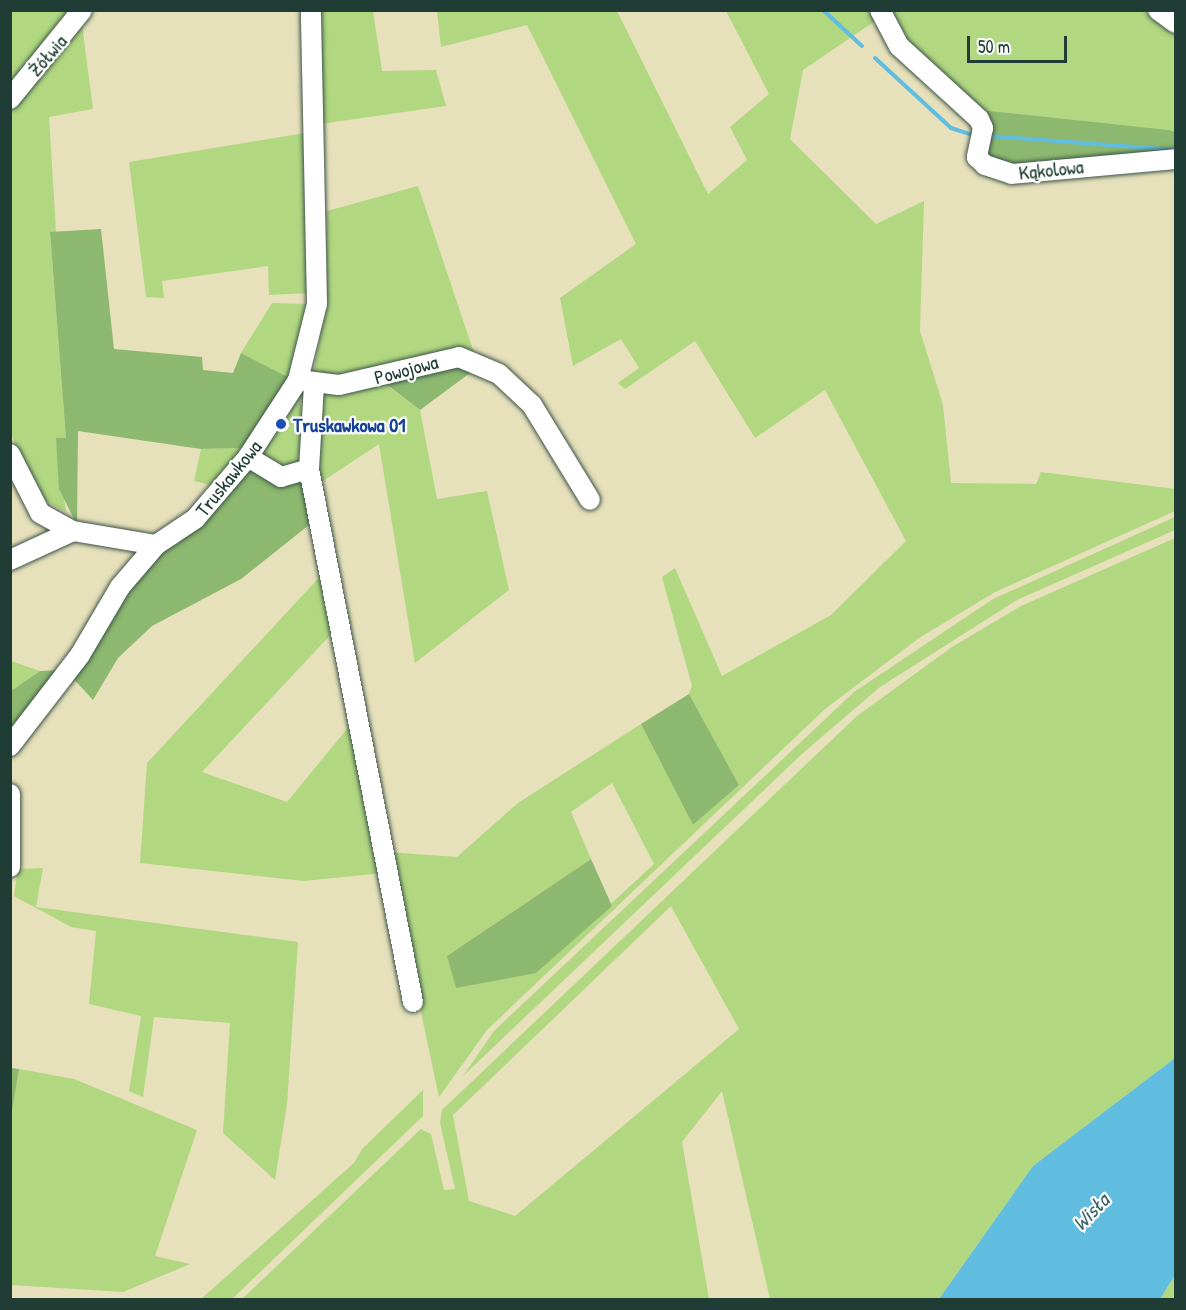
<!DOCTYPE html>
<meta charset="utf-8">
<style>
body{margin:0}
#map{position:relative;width:1186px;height:1310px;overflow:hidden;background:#e6e0bb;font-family:"Patrick Hand",sans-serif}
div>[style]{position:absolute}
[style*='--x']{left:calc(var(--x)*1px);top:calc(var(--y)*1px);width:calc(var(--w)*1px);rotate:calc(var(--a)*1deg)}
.green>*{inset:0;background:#b1d781}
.forest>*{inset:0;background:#8cb86f}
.water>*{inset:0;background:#61bddf}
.stream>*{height:4px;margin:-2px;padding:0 2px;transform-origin:2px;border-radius:2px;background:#61bddf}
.roads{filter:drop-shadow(0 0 2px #3d5548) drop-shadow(0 0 2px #3d5548)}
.minor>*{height:20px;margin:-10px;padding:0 10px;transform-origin:10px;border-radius:10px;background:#fff}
.dots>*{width:16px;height:16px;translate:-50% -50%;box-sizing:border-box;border:3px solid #fff;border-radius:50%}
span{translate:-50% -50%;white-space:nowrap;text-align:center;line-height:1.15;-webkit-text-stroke:4.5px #fff;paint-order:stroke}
.street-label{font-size:20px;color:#1f3d34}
.transit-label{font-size:20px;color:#164399;font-weight:700}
.left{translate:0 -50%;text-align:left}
.water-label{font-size:21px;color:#336367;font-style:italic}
.frame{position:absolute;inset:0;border:12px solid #1f3d34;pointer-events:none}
.scale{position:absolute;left:967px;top:36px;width:100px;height:27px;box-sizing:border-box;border:3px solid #1f3d34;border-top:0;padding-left:8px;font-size:18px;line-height:21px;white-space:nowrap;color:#1f3d34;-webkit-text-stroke:4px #fff;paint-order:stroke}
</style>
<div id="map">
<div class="green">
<i style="clip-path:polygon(11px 11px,73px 11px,11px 86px)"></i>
<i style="clip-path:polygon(320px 11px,373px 11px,382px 71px,436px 70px,446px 106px,320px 124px)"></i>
<i style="clip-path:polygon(evenodd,437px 11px,617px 11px,708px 194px,747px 160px,730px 127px,769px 94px,726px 11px,872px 11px,875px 21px,803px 70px,790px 139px,876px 224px,924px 201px,920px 331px,943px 405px,951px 483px,1036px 484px,1041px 472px,1175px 489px,1175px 511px,995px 592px,919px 638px,825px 709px,487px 1030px,439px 1097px,387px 852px,457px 857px,518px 803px,641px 724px,693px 825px,739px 785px,689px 694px,692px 686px,662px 577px,675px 568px,722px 676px,831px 615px,906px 541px,825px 390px,755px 438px,695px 341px,625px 389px,618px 383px,639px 368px,621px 339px,573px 366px,560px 298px,636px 244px,527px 25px,441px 47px,437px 11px,612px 783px,654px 864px,536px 973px,447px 956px,591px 859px,571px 812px,612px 783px)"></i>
<i style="clip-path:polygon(885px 11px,1149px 11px,1175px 28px,1175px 132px,980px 110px,928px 70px)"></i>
<i style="clip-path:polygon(81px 17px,93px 109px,49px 117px,56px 232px,50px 232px,66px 438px,56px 439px,66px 512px,37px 496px,11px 433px,10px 104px)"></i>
<i style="clip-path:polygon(305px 133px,309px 293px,269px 295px,268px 266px,162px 281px,164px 298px,146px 297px,129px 162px)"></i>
<i style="clip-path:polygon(418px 186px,475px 356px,364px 375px,313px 376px,327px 300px,327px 211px)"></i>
<i style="clip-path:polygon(272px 303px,308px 304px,290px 378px,241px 353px)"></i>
<i style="clip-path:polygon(381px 381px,420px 410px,437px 499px,487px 491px,509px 590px,415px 663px,379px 444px,320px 483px,316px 472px,317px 394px)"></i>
<i style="clip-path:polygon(299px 395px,307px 449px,302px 463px,287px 470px,263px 455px,263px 448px,278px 425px,286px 431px,290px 426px,283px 417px)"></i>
<i style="clip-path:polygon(245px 448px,214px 486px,194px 481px,201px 449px)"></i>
<i style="clip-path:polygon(1175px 517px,1175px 530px,1017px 600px,880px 687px,803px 753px,463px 1076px,494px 1031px,854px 692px,993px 599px)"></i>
<i style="clip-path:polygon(evenodd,1175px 538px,1175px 1058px,1033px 1166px,939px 1299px,770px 1299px,722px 1091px,682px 1142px,709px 1299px,241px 1300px,421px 1129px,431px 1134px,444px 1190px,455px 1189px,440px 1123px,442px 1110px,857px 716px,952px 647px,1021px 606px,1175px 538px,671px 906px,739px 1029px,515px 1216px,469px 1201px,453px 1115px,671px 906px)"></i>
<i style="clip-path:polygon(326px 570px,337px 628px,202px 772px,287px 802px,356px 718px,384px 873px,304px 881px,140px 863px,147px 763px)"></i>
<i style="clip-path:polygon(11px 661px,40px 671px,11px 691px)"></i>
<i style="clip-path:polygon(43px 868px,36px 907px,298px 942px,287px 1104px,275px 1180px,223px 1133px,230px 1023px,154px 1017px,143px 1097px,129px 1091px,141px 1016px,89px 1004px,96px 931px,71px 927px,14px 896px,18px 869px)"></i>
<i style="clip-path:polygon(19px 1069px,74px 1079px,197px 1130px,155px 1256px,190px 1264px,123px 1292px,11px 1285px,10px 1116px)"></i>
<i style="clip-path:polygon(423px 1090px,423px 1116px,232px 1299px,201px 1299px,354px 1163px,362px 1149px)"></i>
<i style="clip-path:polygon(1175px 1275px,1175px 1299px,1160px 1299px)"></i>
</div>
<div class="forest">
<i style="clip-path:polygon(980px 110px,1168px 130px,1175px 132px,1175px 155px,1059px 166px,986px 163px)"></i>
<i style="clip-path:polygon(101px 229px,114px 349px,202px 357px,203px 370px,233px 373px,241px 353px,290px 378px,245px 448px,201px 449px,78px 431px,77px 525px,59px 489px,56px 438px,66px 438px,50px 232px)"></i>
<i style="clip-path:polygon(457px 363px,474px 370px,420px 410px,382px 381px)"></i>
<i style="clip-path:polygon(249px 470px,280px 484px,307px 479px,314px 521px,241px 579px,152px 626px,118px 658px,93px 700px,71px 676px,113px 608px,158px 549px,176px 545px,204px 522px)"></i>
<i style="clip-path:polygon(60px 670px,11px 742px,11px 691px,40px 671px)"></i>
<i style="clip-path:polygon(689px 694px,739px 785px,693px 825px,641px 724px)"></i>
<i style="clip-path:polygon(591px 859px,612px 906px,536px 973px,456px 988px,447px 956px)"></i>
<i style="clip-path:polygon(11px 1068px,19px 1069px,11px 1116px,10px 1068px)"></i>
</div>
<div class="water">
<i style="clip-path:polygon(1175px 1058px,1175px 1275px,1160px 1299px,939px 1299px,1033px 1166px)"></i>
</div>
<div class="stream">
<i style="--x:823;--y:10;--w:53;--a:42.7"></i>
<i style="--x:875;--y:58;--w:103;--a:42.6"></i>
<i style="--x:951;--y:128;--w:20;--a:18"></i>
<i style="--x:989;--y:136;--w:188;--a:4.3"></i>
</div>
<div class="roads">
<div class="minor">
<i style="--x:880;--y:10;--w:41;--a:62.2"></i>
<i style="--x:899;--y:46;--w:108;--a:42.4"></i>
<i style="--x:979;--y:119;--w:10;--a:66"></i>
<i style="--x:983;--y:128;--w:30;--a:102"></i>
<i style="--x:977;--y:157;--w:11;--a:45"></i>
<i style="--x:985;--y:165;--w:28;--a:18"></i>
<i style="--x:1012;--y:174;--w:165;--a:-5.2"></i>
<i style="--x:1158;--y:10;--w:22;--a:36"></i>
<i style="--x:10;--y:99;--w:114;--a:-51"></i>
<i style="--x:298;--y:380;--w:41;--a:7"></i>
<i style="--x:339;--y:385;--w:123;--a:-13.1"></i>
<i style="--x:459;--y:357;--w:43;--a:23"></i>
<i style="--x:499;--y:374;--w:45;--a:43.2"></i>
<i style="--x:532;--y:405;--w:111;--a:58.6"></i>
<i style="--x:10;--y:454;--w:66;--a:63"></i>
<i style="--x:40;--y:513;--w:38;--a:29"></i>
<i style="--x:73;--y:531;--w:84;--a:9.6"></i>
<i style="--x:248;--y:457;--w:39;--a:31"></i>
<i style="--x:281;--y:477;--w:29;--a:-16"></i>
<i style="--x:309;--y:469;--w:83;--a:-86.6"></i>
<i style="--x:309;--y:469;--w:543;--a:78.96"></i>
<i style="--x:10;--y:560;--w:69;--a:-24.7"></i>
<i style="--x:10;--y:746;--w:115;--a:-52.4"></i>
<i style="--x:80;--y:655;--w:79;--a:-59.5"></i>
<i style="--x:120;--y:587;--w:55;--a:-49.4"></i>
<i style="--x:156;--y:545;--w:47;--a:-33.7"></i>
<i style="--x:195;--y:519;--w:82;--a:-49.5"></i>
<i style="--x:248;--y:457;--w:92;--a:-57"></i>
<i style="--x:298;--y:380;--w:78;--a:-76"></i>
<i style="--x:317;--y:304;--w:294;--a:-91.2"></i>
<i style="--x:10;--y:794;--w:73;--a:90"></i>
</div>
</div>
<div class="dots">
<i style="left:281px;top:424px;background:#1a4fb4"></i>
</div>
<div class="street-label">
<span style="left:47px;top:55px;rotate:-49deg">Żółwia</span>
<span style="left:1051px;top:169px;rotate:-6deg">Kąkolowa</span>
<span style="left:406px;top:369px;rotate:-15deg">Powojowa</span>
<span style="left:228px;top:478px;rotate:-51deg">Truskawkowa</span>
</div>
<div class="transit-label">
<span class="left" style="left:293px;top:424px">Truskawkowa 01</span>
</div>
<div class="water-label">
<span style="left:1091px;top:1212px;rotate:-46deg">Wisła</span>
</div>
<div class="frame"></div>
<div class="scale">50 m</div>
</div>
